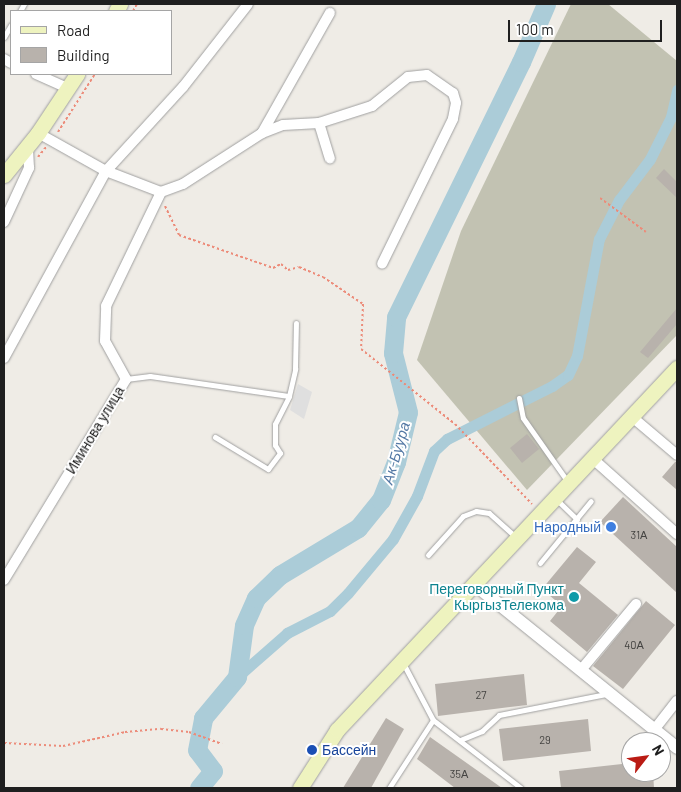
<!DOCTYPE html>
<meta charset="utf-8">
<style>
body{margin:0}
#map{position:relative;width:681px;height:792px;overflow:hidden;background:#efece6;font-family:Barlow,sans-serif}
div>[style]{position:absolute}
[style*='--x']{left:calc(var(--x)*1px);top:calc(var(--y)*1px);width:calc(var(--w)*1px);rotate:calc(var(--a)*1deg)}
.construction>*{inset:0;background:#c2c2b2}
.parking>*{inset:0;background:#dfdfdf}
.canal>*{height:11px;margin:-5.5px;padding:0 5.5px;transform-origin:5.5px;border-radius:5.5px;background:#abccd8}
.river>*{height:19px;margin:-9.5px;padding:0 9.5px;transform-origin:9.5px;border-radius:9.5px;background:#abccd8}
.building>*{inset:0;background:#b8b2ac}
.path>*{height:2px;margin-top:-1px;transform-origin:0;background:repeating-linear-gradient(90deg,#ec8b79 0 2.5px,transparent 0 5px)}
.roads{filter:drop-shadow(0 0 1px #a0a0a0) drop-shadow(0 0 1px #a0a0a0)}
.service>*{height:5px;margin:-2.5px;padding:0 2.5px;transform-origin:2.5px;border-radius:2.5px;background:#fff}
.minor>*{height:10px;margin:-5px;padding:0 5px;transform-origin:5px;border-radius:5px;background:#fff}
.tertiary>*{height:12px;margin:-6px;padding:0 6px;transform-origin:6px;border-radius:6px;background:#fff}
.secondary>*{height:15px;margin:-7.5px;padding:0 7.5px;transform-origin:7.5px;border-radius:7.5px;background:#eef3bf}
.dots>*{width:14px;height:14px;translate:-50% -50%;box-sizing:border-box;border:2px solid #fff;border-radius:50%}
span{translate:-50% -50%;white-space:nowrap;text-align:center;line-height:1.15;-webkit-text-stroke:4px #fff;paint-order:stroke}
.number-label{font-size:11px;color:#454442}
.number-label span{-webkit-text-stroke-width:0}
.street-label{font-size:14px;color:#1f1f1f}
.shop-label{font-size:14px;color:#366cbe}
.right{translate:-100% -50%;text-align:right}
.culture-label{font-size:14px;color:#0d838f}
.transit-label{font-size:14px;color:#164399}
.left{translate:0 -50%;text-align:left}
.water-label{font-size:15px;color:#5479a5;font-style:italic}
.frame{position:absolute;inset:0;border:5px solid #1f1f1f;pointer-events:none}
.legend{position:absolute;left:10px;top:10px;width:162px;height:65px;box-sizing:border-box;background:#fff;border:1px solid #a5a5a5;margin:0;padding:6px 9px;list-style:none;font-size:15px;color:#1f1f1f}
.legend li{display:flex;align-items:center;gap:10px;height:25px}
.legend b{width:25px;border:1px solid #a5a5a5}
.north{position:absolute;left:621px;top:732px;width:50px;height:50px;box-sizing:border-box;background:#fff;border:1px solid #a5a5a5;border-radius:50%;rotate:60deg;font-size:14px;font-weight:700;line-height:20px;text-align:center;color:#1f1f1f}
.north::after{content:'';display:block;margin:auto;width:18px;height:22px;background:#ba1b14;clip-path:polygon(50% 0,100% 100%,50% 72%,0 100%)}
.scale{position:absolute;left:508px;top:20px;width:154px;height:22px;box-sizing:border-box;border:2px solid #1f1f1f;border-top:0;padding-left:6px;font-size:15px;line-height:18px;white-space:nowrap;color:#1f1f1f;-webkit-text-stroke:4px #fff;paint-order:stroke}
</style>
<div id="map">
<div class="construction">
<i style="clip-path:polygon(571px 4px,608px 4px,677px 61px,677px 335px,527px 490px,417px 360px,461px 231px)"></i>
</div>
<div class="parking">
<i style="clip-path:polygon(298px 384px,312px 392px,304px 419px,290px 410px)"></i>
</div>
<div class="canal">
<i style="--x:237;--y:677;--w:67;--a:-41.3"></i>
<i style="--x:287;--y:633;--w:48;--a:-27.1"></i>
<i style="--x:330;--y:611;--w:25;--a:-45"></i>
<i style="--x:348;--y:593;--w:70;--a:-50.2"></i>
<i style="--x:393;--y:539;--w:49;--a:-60.8"></i>
<i style="--x:417;--y:496;--w:48;--a:-69.3"></i>
<i style="--x:434;--y:451;--w:18;--a:-43"></i>
<i style="--x:447;--y:439;--w:118;--a:-26.8"></i>
<i style="--x:552;--y:386;--w:19;--a:-35"></i>
<i style="--x:568;--y:375;--w:21;--a:-65"></i>
<i style="--x:577;--y:356;--w:119;--a:-79.4"></i>
<i style="--x:599;--y:239;--w:44;--a:-62.9"></i>
<i style="--x:619;--y:200;--w:51;--a:-52.9"></i>
<i style="--x:650;--y:159;--w:47;--a:-63.4"></i>
<i style="--x:671;--y:117;--w:28;--a:-77"></i>
</div>
<div class="river">
<i style="--x:199;--y:788;--w:22;--a:-51"></i>
<i style="--x:213;--y:771;--w:26;--a:-127"></i>
<i style="--x:197;--y:750;--w:33;--a:-79"></i>
<i style="--x:203;--y:718;--w:53;--a:-50.3"></i>
<i style="--x:237;--y:677;--w:52;--a:-82.3"></i>
<i style="--x:244;--y:625;--w:30;--a:-66"></i>
<i style="--x:256;--y:598;--w:33;--a:-44"></i>
<i style="--x:280;--y:575;--w:91;--a:-31.1"></i>
<i style="--x:358;--y:528;--w:36;--a:-51"></i>
<i style="--x:381;--y:500;--w:41;--a:-68.5"></i>
<i style="--x:396;--y:462;--w:51;--a:-76.5"></i>
<i style="--x:408;--y:412;--w:61;--a:-104.3"></i>
<i style="--x:393;--y:353;--w:36;--a:-85"></i>
<i style="--x:396;--y:317;--w:284;--a:-63.9"></i>
<i style="--x:521;--y:62;--w:63;--a:-66.7"></i>
</div>
<div class="building">
<i style="clip-path:polygon(664px 169px,677px 182px,677px 198px,656px 178px)"></i>
<i style="clip-path:polygon(677px 308px,677px 324px,648px 358px,640px 352px)"></i>
<i style="clip-path:polygon(527px 434px,539px 449px,522px 463px,510px 448px)"></i>
<i style="clip-path:polygon(675px 462px,677px 462px,677px 490px,662px 477px)"></i>
<i style="clip-path:polygon(623px 497px,677px 547px,677px 593px,600px 522px)"></i>
<i style="clip-path:polygon(577px 547px,596px 562px,579px 583px,618px 615px,587px 652px,550px 621px,562px 606px,542px 589px)"></i>
<i style="clip-path:polygon(646px 601px,675px 625px,623px 689px,593px 666px)"></i>
<i style="clip-path:polygon(524px 674px,527px 705px,438px 716px,435px 684px)"></i>
<i style="clip-path:polygon(386px 718px,404px 729px,371px 788px,343px 788px)"></i>
<i style="clip-path:polygon(588px 719px,591px 751px,503px 761px,499px 729px)"></i>
<i style="clip-path:polygon(430px 737px,502px 788px,455px 788px,417px 759px)"></i>
<i style="clip-path:polygon(631px 763px,631px 772px,653px 772px,654px 788px,561px 788px,559px 771px)"></i>
</div>
<div class="path">
<i style="--x:133;--y:11;--w:8;--a:-60"></i>
<i style="--x:58;--y:132;--w:69;--a:-57.5"></i>
<i style="--x:38;--y:157;--w:13;--a:-51"></i>
<i style="--x:600;--y:198;--w:57;--a:36.5"></i>
<i style="--x:165;--y:206;--w:32;--a:64"></i>
<i style="--x:179;--y:235;--w:100;--a:19.3"></i>
<i style="--x:273;--y:268;--w:9;--a:-27"></i>
<i style="--x:281;--y:264;--w:9;--a:41"></i>
<i style="--x:288;--y:270;--w:11;--a:-15"></i>
<i style="--x:299;--y:267;--w:26;--a:23"></i>
<i style="--x:323;--y:277;--w:48;--a:34"></i>
<i style="--x:363;--y:304;--w:45;--a:92.5"></i>
<i style="--x:361;--y:349;--w:120;--a:38.6"></i>
<i style="--x:455;--y:424;--w:111;--a:46.1"></i>
<i style="--x:4;--y:743;--w:59;--a:2.9"></i>
<i style="--x:63;--y:746;--w:64;--a:-12.7"></i>
<i style="--x:125;--y:732;--w:36;--a:-5"></i>
<i style="--x:161;--y:729;--w:28;--a:6"></i>
<i style="--x:189;--y:732;--w:35;--a:20"></i>
</div>
<div class="roads">
<div class="service">
<i style="--x:20;--y:11;--w:8;--a:-60"></i>
<i style="--x:4;--y:37;--w:14;--a:-60"></i>
<i style="--x:126;--y:379;--w:24;--a:-7"></i>
<i style="--x:150;--y:376;--w:140;--a:8.2"></i>
<i style="--x:519;--y:398;--w:20;--a:79"></i>
<i style="--x:523;--y:418;--w:78;--a:54.9"></i>
<i style="--x:215;--y:437;--w:62;--a:31.1"></i>
<i style="--x:268;--y:469;--w:20;--a:-53"></i>
<i style="--x:280;--y:453;--w:9;--a:-122"></i>
<i style="--x:275;--y:445;--w:21;--a:-90"></i>
<i style="--x:275;--y:424;--w:31;--a:-63"></i>
<i style="--x:289;--y:396;--w:28;--a:-77"></i>
<i style="--x:295;--y:369;--w:46;--a:-88.8"></i>
<i style="--x:557;--y:500;--w:28;--a:44"></i>
<i style="--x:428;--y:555;--w:52;--a:-48.1"></i>
<i style="--x:463;--y:516;--w:14;--a:-21"></i>
<i style="--x:476;--y:511;--w:13;--a:9"></i>
<i style="--x:489;--y:513;--w:38;--a:42"></i>
<i style="--x:540;--y:563;--w:80;--a:-50.6"></i>
<i style="--x:403;--y:663;--w:64;--a:62.2"></i>
<i style="--x:433;--y:720;--w:111;--a:37.7"></i>
<i style="--x:460;--y:740;--w:24;--a:-22"></i>
<i style="--x:482;--y:731;--w:23;--a:-43"></i>
<i style="--x:499;--y:715;--w:109;--a:-11.1"></i>
<i style="--x:389;--y:788;--w:81;--a:-57.1"></i>
</div>
<div class="minor">
<i style="--x:4;--y:59;--w:8;--a:30"></i>
<i style="--x:36;--y:74;--w:35;--a:24"></i>
<i style="--x:319;--y:123;--w:37;--a:73"></i>
<i style="--x:38;--y:133;--w:78;--a:29.2"></i>
<i style="--x:106;--y:171;--w:59;--a:20.9"></i>
<i style="--x:161;--y:192;--w:23;--a:-20"></i>
<i style="--x:183;--y:184;--w:94;--a:-32.8"></i>
<i style="--x:262;--y:133;--w:22;--a:-21"></i>
<i style="--x:283;--y:125;--w:36;--a:-3"></i>
<i style="--x:319;--y:123;--w:56;--a:-17.8"></i>
<i style="--x:372;--y:106;--w:46;--a:-38.9"></i>
<i style="--x:408;--y:77;--w:19;--a:-6"></i>
<i style="--x:427;--y:75;--w:32;--a:35"></i>
<i style="--x:453;--y:93;--w:10;--a:73"></i>
<i style="--x:456;--y:103;--w:16;--a:101"></i>
<i style="--x:453;--y:119;--w:161;--a:116.1"></i>
<i style="--x:262;--y:133;--w:138;--a:-60.5"></i>
<i style="--x:4;--y:222;--w:60;--a:-65.2"></i>
<i style="--x:29;--y:168;--w:22;--a:-93"></i>
<i style="--x:4;--y:358;--w:213;--a:-61.4"></i>
<i style="--x:106;--y:171;--w:114;--a:-47.5"></i>
<i style="--x:183;--y:87;--w:105;--a:-51.9"></i>
<i style="--x:631;--y:416;--w:60;--a:40.3"></i>
<i style="--x:592;--y:458;--w:114;--a:41.8"></i>
<i style="--x:4;--y:580;--w:235;--a:-58.7"></i>
<i style="--x:126;--y:379;--w:43;--a:-118.9"></i>
<i style="--x:105;--y:341;--w:35;--a:-88"></i>
<i style="--x:106;--y:306;--w:127;--a:-64.2"></i>
<i style="--x:581;--y:670;--w:86;--a:-50.2"></i>
<i style="--x:654;--y:730;--w:37;--a:-52"></i>
</div>
<div class="tertiary">
<i style="--x:474;--y:584;--w:261;--a:38.9"></i>
</div>
<div class="secondary">
<i style="--x:116;--y:11;--w:8;--a:-60"></i>
<i style="--x:4;--y:175;--w:54;--a:-51"></i>
<i style="--x:38;--y:133;--w:71;--a:-56.5"></i>
<i style="--x:300;--y:788;--w:69;--a:-57.5"></i>
<i style="--x:337;--y:730;--w:497;--a:-46.8"></i>
</div>
</div>
<div class="dots">
<i style="left:611px;top:527px;background:#3f7fe0"></i>
<i style="left:574px;top:597px;background:#0f9aa8"></i>
<i style="left:312px;top:750px;background:#1a4fb4"></i>
</div>
<div class="number-label">
<span style="left:639px;top:535px">31А</span>
<span style="left:634px;top:645px">40А</span>
<span style="left:481px;top:695px">27</span>
<span style="left:545px;top:740px">29</span>
<span style="left:459px;top:774px">35А</span>
</div>
<div class="street-label">
<span style="left:95px;top:430px;rotate:-59deg">Иминова улица</span>
</div>
<div class="shop-label">
<span class="right" style="left:601px;top:527px">Народный</span>
</div>
<div class="culture-label">
<span class="right" style="left:564px;top:597px">Переговорный Пункт<br>КыргызТелекома</span>
</div>
<div class="transit-label">
<span class="left" style="left:322px;top:750px">Бассейн</span>
</div>
<div class="water-label">
<span style="left:396px;top:453px;rotate:-74deg">Ак-Буура</span>
</div>
<div class="frame"></div>
<ul class="legend">
<li><b style="height:6px;background:#eef3bf"></b>Road</li>
<li><b style="height:14px;background:#b8b2ac"></b>Building</li>
</ul>
<div class="north">N</div>
<div class="scale">100 m</div>
</div>
